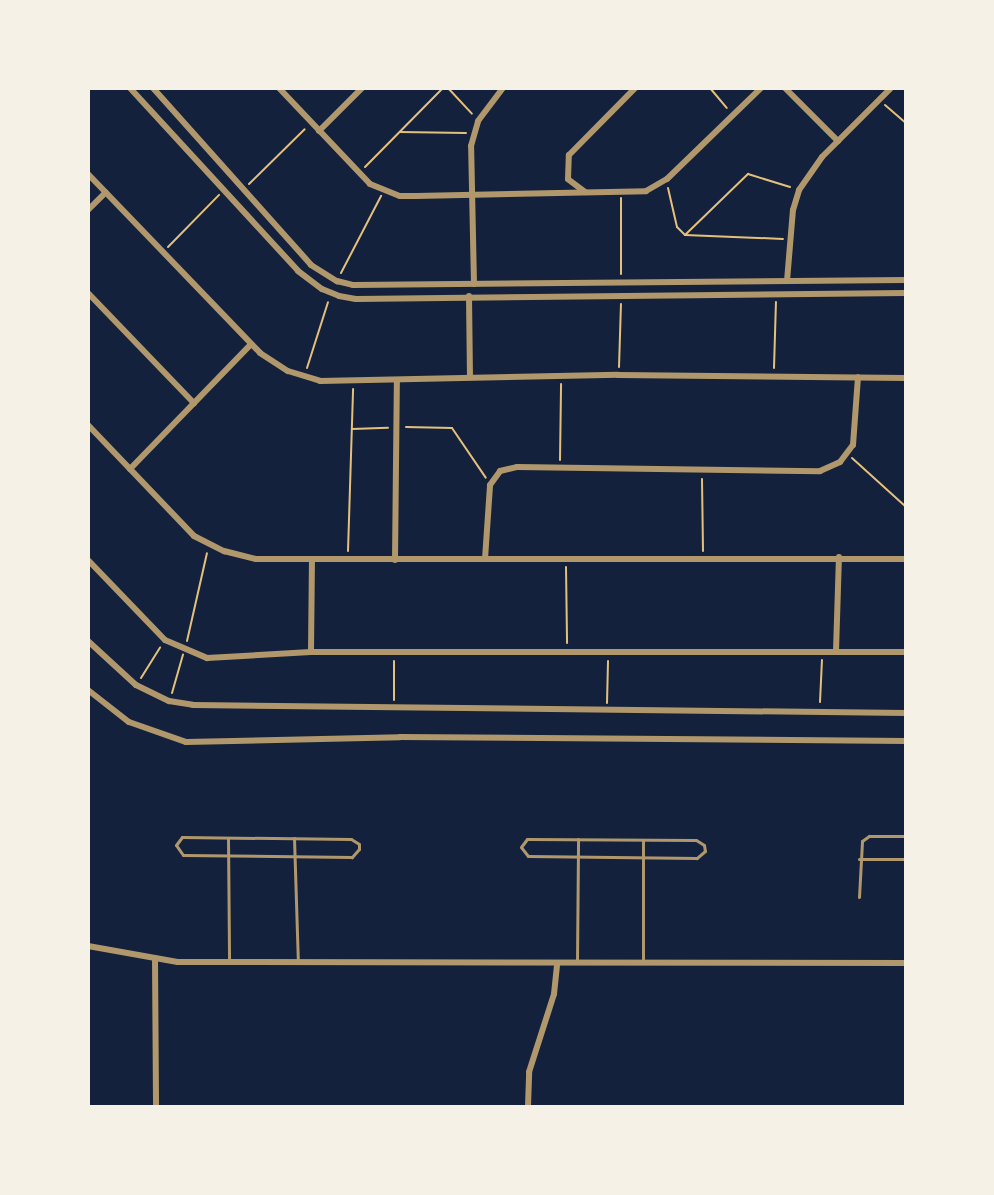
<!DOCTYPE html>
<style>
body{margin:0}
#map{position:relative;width:994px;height:1195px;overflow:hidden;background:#14213d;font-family:Figtree,sans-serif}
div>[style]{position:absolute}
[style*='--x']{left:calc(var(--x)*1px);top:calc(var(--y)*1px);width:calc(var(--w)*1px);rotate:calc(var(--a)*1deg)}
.path>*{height:2px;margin:-1px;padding:0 1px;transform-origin:1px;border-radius:1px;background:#e5c07b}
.service>*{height:3px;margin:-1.5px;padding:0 1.5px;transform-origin:1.5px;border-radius:1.5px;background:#b1986c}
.minor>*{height:6px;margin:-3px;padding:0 3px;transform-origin:3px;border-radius:3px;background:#b1986c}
span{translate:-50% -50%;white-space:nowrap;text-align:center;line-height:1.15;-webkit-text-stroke:6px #f6f1e7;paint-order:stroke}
.frame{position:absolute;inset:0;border:90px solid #f6f1e7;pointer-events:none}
</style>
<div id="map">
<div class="path">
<i style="--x:448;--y:88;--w:35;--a:47"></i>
<i style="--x:710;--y:88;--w:26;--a:50"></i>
<i style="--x:885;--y:105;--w:28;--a:41"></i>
<i style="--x:400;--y:132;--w:66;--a:0.9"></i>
<i style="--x:365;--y:167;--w:111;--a:-45.4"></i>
<i style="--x:249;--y:184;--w:78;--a:-44.5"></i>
<i style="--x:668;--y:188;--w:40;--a:77"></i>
<i style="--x:677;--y:227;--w:11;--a:45"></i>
<i style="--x:685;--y:235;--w:98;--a:2.3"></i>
<i style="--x:621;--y:198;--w:76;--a:90"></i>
<i style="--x:685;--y:235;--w:88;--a:-44.1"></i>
<i style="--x:748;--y:174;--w:44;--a:17.2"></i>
<i style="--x:168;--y:247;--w:73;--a:-45.6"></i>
<i style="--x:341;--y:273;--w:87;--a:-62.5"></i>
<i style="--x:619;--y:367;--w:63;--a:-88.2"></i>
<i style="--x:307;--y:368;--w:69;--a:-72.3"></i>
<i style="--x:774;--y:368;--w:66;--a:-88.3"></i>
<i style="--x:406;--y:427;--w:46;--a:1.2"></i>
<i style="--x:452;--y:428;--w:60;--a:55.8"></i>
<i style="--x:352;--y:429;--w:36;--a:-2"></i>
<i style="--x:852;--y:458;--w:73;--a:42.2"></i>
<i style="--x:560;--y:460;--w:76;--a:-89.2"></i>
<i style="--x:702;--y:479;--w:72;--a:89.2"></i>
<i style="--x:348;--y:551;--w:162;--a:-88.2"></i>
<i style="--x:566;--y:567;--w:76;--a:89.2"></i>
<i style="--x:187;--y:641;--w:90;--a:-77.2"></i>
<i style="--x:141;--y:678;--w:36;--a:-58"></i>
<i style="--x:172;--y:693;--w:40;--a:-74"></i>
<i style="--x:394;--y:700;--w:39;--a:-90"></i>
<i style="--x:820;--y:702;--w:42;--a:-87.3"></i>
<i style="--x:607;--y:703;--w:42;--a:-88.6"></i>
</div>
<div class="service">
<i style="--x:182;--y:837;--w:169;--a:0.7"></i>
<i style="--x:351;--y:839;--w:9;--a:32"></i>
<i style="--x:359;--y:844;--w:5;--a:90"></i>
<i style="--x:359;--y:849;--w:11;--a:131"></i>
<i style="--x:352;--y:857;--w:169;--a:-179.3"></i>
<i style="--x:183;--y:855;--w:12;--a:-125"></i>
<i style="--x:176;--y:845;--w:10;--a:-53"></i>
<i style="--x:228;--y:838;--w:124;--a:89.5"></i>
<i style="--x:294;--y:838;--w:124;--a:88.2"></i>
<i style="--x:527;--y:839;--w:169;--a:0.3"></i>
<i style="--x:696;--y:840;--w:9;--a:32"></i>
<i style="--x:704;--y:845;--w:6;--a:81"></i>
<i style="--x:705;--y:851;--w:11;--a:139"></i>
<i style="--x:697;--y:858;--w:169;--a:-179.3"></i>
<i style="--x:528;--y:856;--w:11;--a:-128"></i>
<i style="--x:521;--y:847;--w:10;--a:-53"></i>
<i style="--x:643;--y:840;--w:122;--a:90"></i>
<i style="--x:859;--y:859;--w:47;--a:0"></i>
<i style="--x:859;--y:897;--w:56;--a:-86.9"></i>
<i style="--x:862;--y:841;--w:9;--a:-36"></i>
<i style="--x:869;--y:836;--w:37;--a:0"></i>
<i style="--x:577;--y:962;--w:123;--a:-89.5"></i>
</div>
<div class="minor">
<i style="--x:130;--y:88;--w:248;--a:47.4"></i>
<i style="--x:298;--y:271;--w:30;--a:37"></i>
<i style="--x:322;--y:289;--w:18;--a:22"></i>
<i style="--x:339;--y:296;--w:17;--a:10"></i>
<i style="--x:356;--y:299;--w:550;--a:-0.63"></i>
<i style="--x:153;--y:88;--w:237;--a:48.2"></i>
<i style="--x:311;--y:265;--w:31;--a:32"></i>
<i style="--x:337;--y:281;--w:16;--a:14"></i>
<i style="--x:353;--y:285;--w:553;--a:-0.52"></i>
<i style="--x:279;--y:88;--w:132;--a:46.5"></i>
<i style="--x:370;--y:184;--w:32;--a:22"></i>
<i style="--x:400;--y:196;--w:16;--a:0"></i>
<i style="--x:416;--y:196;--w:230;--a:-1.2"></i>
<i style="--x:646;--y:191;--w:24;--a:-30"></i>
<i style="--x:667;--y:179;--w:131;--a:-44.1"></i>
<i style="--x:785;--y:88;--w:75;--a:45"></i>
<i style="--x:319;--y:131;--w:61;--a:-45"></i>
<i style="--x:88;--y:174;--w:248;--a:46.1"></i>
<i style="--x:260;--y:353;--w:33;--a:33"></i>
<i style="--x:288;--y:371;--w:34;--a:17"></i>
<i style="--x:320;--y:381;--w:298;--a:-1.2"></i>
<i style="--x:618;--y:375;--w:288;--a:0.6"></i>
<i style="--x:585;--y:192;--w:21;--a:-143"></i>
<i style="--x:568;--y:179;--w:24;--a:-88"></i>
<i style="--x:569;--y:155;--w:94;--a:-45.4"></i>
<i style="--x:88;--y:210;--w:25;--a:-45"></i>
<i style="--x:787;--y:281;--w:71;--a:-85.2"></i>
<i style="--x:793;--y:210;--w:21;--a:-73"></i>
<i style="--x:799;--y:190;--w:40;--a:-55.1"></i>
<i style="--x:822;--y:157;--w:98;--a:-45"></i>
<i style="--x:474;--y:284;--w:138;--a:-91.2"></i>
<i style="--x:471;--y:146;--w:26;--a:-74"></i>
<i style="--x:478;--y:121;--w:41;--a:-52.9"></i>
<i style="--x:88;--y:293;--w:153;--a:46.1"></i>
<i style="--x:469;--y:296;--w:81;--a:89.3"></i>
<i style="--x:88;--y:425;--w:153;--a:46.3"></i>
<i style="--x:194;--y:536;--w:34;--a:27"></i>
<i style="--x:224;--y:551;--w:33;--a:14"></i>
<i style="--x:256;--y:559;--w:650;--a:0"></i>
<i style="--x:130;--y:469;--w:174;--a:-45.9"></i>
<i style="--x:485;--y:559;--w:74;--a:-86.1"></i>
<i style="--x:490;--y:485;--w:17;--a:-54"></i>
<i style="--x:500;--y:471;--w:17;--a:-13"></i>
<i style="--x:517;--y:467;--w:303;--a:0.8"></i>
<i style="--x:820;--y:471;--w:22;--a:-24"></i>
<i style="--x:840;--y:462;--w:21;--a:-53"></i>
<i style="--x:853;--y:445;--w:68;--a:-85.8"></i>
<i style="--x:88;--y:560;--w:111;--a:46.1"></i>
<i style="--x:165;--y:640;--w:46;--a:23.2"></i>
<i style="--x:207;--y:658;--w:104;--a:-3.3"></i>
<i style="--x:311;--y:652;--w:595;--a:0"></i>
<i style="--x:395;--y:560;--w:179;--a:-89.4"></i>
<i style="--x:88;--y:641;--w:65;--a:42.5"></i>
<i style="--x:136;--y:685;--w:37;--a:26"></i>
<i style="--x:169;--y:701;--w:24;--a:9"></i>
<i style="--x:193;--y:705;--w:713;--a:0.64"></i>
<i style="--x:836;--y:651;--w:94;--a:-88.2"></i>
<i style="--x:311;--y:652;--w:92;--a:-89.4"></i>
<i style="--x:88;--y:690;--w:52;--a:38"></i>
<i style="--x:129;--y:722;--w:60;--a:19.3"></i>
<i style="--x:186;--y:742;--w:214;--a:-1.3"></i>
<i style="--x:400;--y:737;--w:506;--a:0.45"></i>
<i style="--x:88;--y:946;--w:91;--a:10.1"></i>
<i style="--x:178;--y:962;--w:728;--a:0.08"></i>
<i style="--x:155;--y:958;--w:148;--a:89.6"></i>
<i style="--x:528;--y:1106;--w:34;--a:-88"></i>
<i style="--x:529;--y:1072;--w:82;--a:-72.2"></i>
<i style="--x:554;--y:994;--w:31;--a:-84"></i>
</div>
<div class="frame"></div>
</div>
